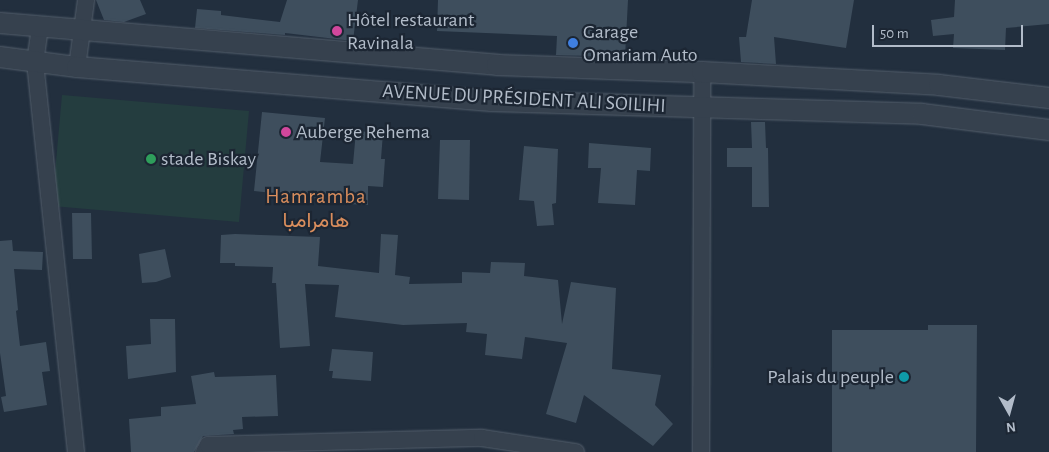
<!DOCTYPE html>
<meta charset="utf-8">
<style>
body{margin:0}
#map{position:relative;width:1049px;height:452px;overflow:hidden;background:#222f3e;font-family:"Alegreya Sans",Vazirmatn,sans-serif}
div>[style]{position:absolute}
[style*='--x']{left:calc(var(--x)*1px);top:calc(var(--y)*1px);width:calc(var(--w)*1px);rotate:calc(var(--a)*1deg)}
.green>*{inset:0;background:#243d3f}
.building>*{inset:0;background:#3e4e5d}
.roads{filter:drop-shadow(0 0 1px #545f6c) drop-shadow(0 0 1px #545f6c)}
.minor>*{height:16px;margin:-8px;padding:0 8px;transform-origin:8px;border-radius:8px;background:#36414e}
.tertiary>*{height:20px;margin:-10px;padding:0 10px;transform-origin:10px;border-radius:10px;background:#36414e}
.dots>*{width:14px;height:14px;translate:-50% -50%;box-sizing:border-box;border:2px solid #1c2633;border-radius:50%}
span{translate:-50% -50%;white-space:nowrap;text-align:center;line-height:1.15;-webkit-text-stroke:4.5px #1c2633;paint-order:stroke}
.poi-label{font-size:20px;color:#b2bcc9}
.left{translate:0 -50%;text-align:left}
.right{translate:-100% -50%;text-align:right}
.street-label{font-size:20px;color:#b2bcc9}
.neighbourhood-label{font-size:21px;color:#da8e5d;letter-spacing:1px}
.north{position:absolute;left:984px;top:387px;width:50px;height:50px;-webkit-text-stroke:4px #1c2633;paint-order:stroke;rotate:173deg;font-size:14px;font-weight:700;line-height:20px;text-align:center;color:#b2bcc9}
.north::after{content:'';display:block;margin:auto;width:18px;height:22px;background:#b2bcc9;clip-path:polygon(50% 0,100% 100%,50% 72%,0 100%)}
.scale{position:absolute;left:872px;top:25px;width:151px;height:22px;box-sizing:border-box;border:2px solid #b2bcc9;border-top:0;padding-left:6px;font-size:15px;line-height:18px;white-space:nowrap;color:#b2bcc9;-webkit-text-stroke:4px #1c2633;paint-order:stroke}
</style>
<div id="map">
<div class="green">
<i style="clip-path:polygon(62px 95px,249px 111px,239px 222px,52px 206px)"></i>
</div>
<div class="building">
<i style="clip-path:polygon(96px 0,140px 0,146px 14px,124px 22px,104px 20px)"></i>
<i style="clip-path:polygon(287px 0,358px 0,353px 41px,285px 33px,285px 35px,195px 28px,197px 9px,221px 11px,221px 15px,280px 22px)"></i>
<i style="clip-path:polygon(438px 0,628px 0,625px 57px,556px 55px,557px 36px,437px 31px)"></i>
<i style="clip-path:polygon(752px 0,854px 0,846px 48px,774px 37px,776px 64px,741px 62px,739px 37px,746px 37px)"></i>
<i style="clip-path:polygon(955px 0,1049px 0,1049px 24px,1006px 28px,1005px 50px,953px 48px,954px 34px,933px 36px,931px 20px,954px 17px)"></i>
<i style="clip-path:polygon(262px 112px,325px 118px,320px 162px,353px 164px,356px 131px,383px 133px,381px 159px,385px 159px,383px 187px,368px 186px,368px 205px,329px 203px,329px 199px,254px 191px)"></i>
<i style="clip-path:polygon(751px 122px,765px 122px,766px 148px,768px 148px,769px 207px,752px 207px,752px 167px,727px 167px,727px 148px,752px 148px)"></i>
<i style="clip-path:polygon(440px 140px,470px 140px,469px 200px,438px 199px)"></i>
<i style="clip-path:polygon(589px 143px,651px 148px,650px 171px,637px 170px,635px 205px,598px 203px,601px 168px,588px 168px)"></i>
<i style="clip-path:polygon(524px 146px,558px 149px,556px 203px,552px 204px,554px 225px,537px 226px,534px 201px,519px 200px)"></i>
<i style="clip-path:polygon(72px 213px,91px 213px,92px 259px,73px 259px)"></i>
<i style="clip-path:polygon(235px 234px,320px 237px,318px 266px,379px 273px,381px 234px,398px 235px,395px 275px,410px 277px,409px 284px,462px 283px,462px 272px,490px 273px,491px 262px,525px 263px,524px 276px,558px 280px,562px 324px,571px 282px,616px 288px,612px 369px,661px 375px,655px 405px,673px 424px,653px 446px,584px 395px,576px 423px,546px 414px,567px 343px,525px 337px,522px 359px,485px 355px,487px 334px,466px 332px,467px 323px,403px 325px,335px 317px,339px 285px,305px 284px,310px 346px,280px 348px,276px 283px,272px 283px,273px 267px,235px 266px,235px 263px,220px 263px,221px 235px)"></i>
<i style="clip-path:polygon(12px 240px,13px 251px,43px 252px,42px 270px,14px 269px,18px 310px,16px 311px,20px 346px,46px 342px,50px 371px,42px 372px,47px 405px,4px 412px,1px 397px,6px 396px,0 353px,0 241px)"></i>
<i style="clip-path:polygon(165px 249px,171px 277px,156px 282px,142px 283px,139px 254px)"></i>
<i style="clip-path:polygon(150px 319px,175px 319px,176px 372px,128px 379px,126px 346px,151px 344px)"></i>
<i style="clip-path:polygon(928px 325px,977px 325px,976px 452px,832px 452px,832px 330px,928px 330px)"></i>
<i style="clip-path:polygon(332px 349px,373px 352px,371px 381px,332px 378px,333px 371px,329px 371px)"></i>
<i style="clip-path:polygon(214px 372px,215px 377px,276px 375px,278px 416px,242px 417px,243px 429px,233px 430px,234px 434px,203px 436px,194px 452px,131px 452px,129px 419px,161px 416px,161px 407px,196px 404px,191px 376px)"></i>
</div>
<div class="roads">
<div class="minor">
<i style="--x:40;--y:27;--w:35;--a:98"></i>
<i style="--x:35;--y:62;--w:392;--a:84"></i>
<i style="--x:77;--y:67;--w:68;--a:-82.3"></i>
<i style="--x:204;--y:452;--w:8;--a:-60"></i>
<i style="--x:208;--y:445;--w:274;--a:-1.5"></i>
<i style="--x:482;--y:438;--w:95;--a:8.5"></i>
<i style="--x:701;--y:452;--w:380;--a:-89.8"></i>
</div>
<div class="tertiary">
<i style="--x:0;--y:23;--w:499;--a:4.8"></i>
<i style="--x:497;--y:65;--w:205;--a:2"></i>
<i style="--x:702;--y:72;--w:237;--a:3.1"></i>
<i style="--x:939;--y:85;--w:111;--a:6.7"></i>
<i style="--x:0;--y:57;--w:78;--a:7.4"></i>
<i style="--x:77;--y:67;--w:416;--a:4.7"></i>
<i style="--x:492;--y:101;--w:430;--a:1.7"></i>
<i style="--x:922;--y:114;--w:128;--a:7.2"></i>
</div>
</div>
<div class="dots">
<i style="left:337px;top:31px;background:#d1479c"></i>
<i style="left:573px;top:43px;background:#3f7fe0"></i>
<i style="left:286px;top:132px;background:#d1479c"></i>
<i style="left:151px;top:159px;background:#2e9e5b"></i>
<i style="left:904px;top:377px;background:#0f9aa8"></i>
</div>
<div class="poi-label">
<span class="left" style="left:347px;top:32px">Hôtel restaurant<br>Ravinala</span>
<span class="left" style="left:583px;top:44px">Garage<br>Omariam Auto</span>
<span class="left" style="left:296px;top:132px">Auberge Rehema</span>
<span class="left" style="left:161px;top:159px">stade Biskay</span>
<span class="right" style="left:894px;top:377px">Palais du peuple</span>
</div>
<div class="street-label">
<span style="left:524px;top:99px;rotate:3deg">AVENUE DU PRÉSIDENT ALI SOILIHI</span>
</div>
<div class="neighbourhood-label">
<span style="left:316px;top:209px">Hamramba<br>هامرامبا</span>
</div>
<div class="north">N</div>
<div class="scale">50 m</div>
</div>
